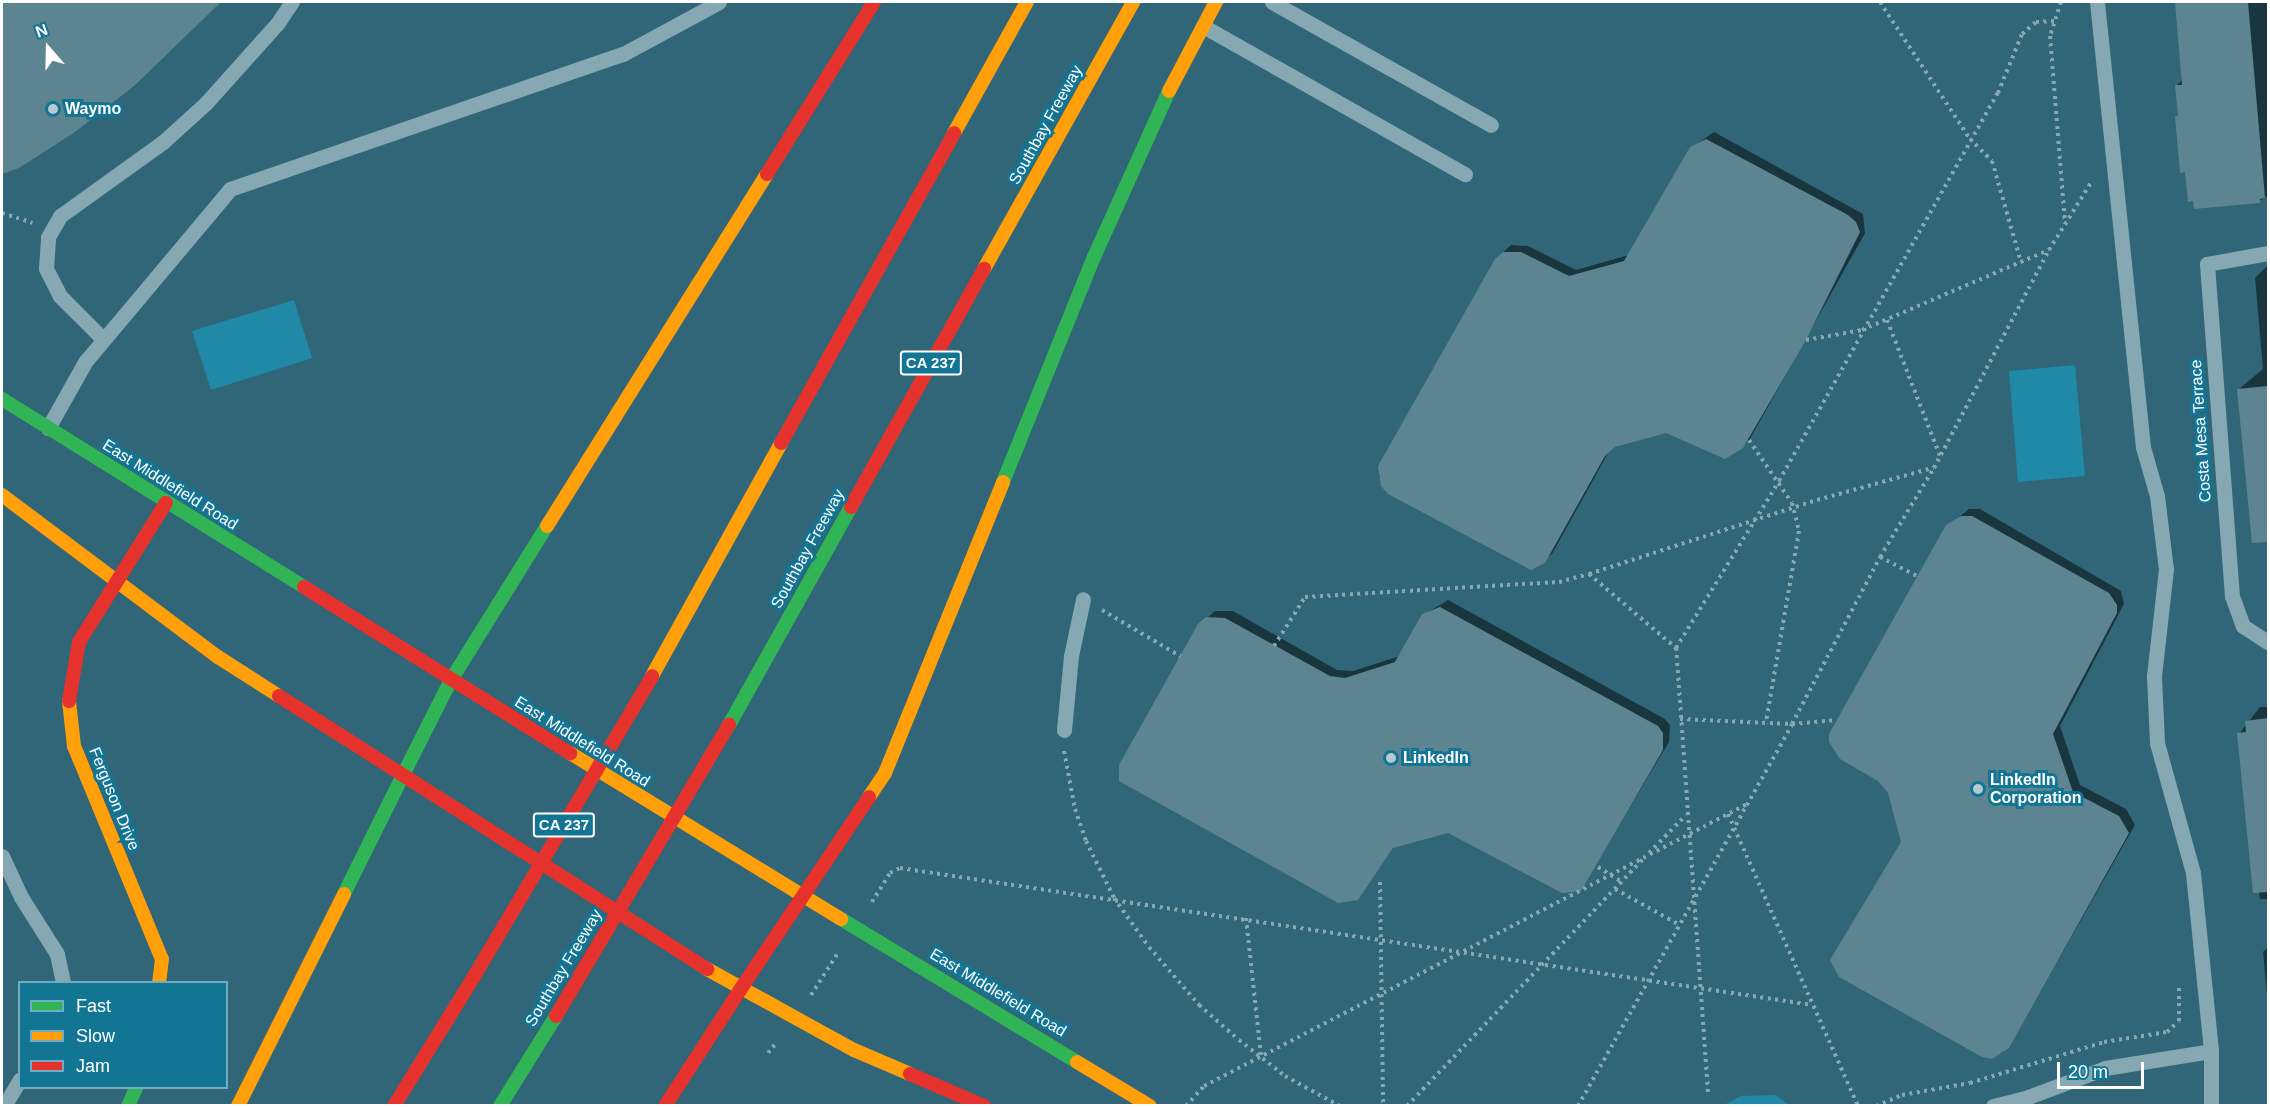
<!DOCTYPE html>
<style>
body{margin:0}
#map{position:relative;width:2270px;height:1107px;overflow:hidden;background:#306677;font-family:Helvetica,sans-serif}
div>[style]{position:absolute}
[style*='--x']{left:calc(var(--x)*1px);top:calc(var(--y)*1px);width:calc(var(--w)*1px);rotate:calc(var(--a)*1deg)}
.green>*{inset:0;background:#2089a8}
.shadow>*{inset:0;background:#0007}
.building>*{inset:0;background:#5d8591}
.path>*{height:4px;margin-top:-2px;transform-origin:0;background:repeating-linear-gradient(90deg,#86a8b2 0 3px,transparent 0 7.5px)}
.lane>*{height:15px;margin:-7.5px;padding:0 7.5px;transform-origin:7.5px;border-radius:7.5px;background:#86a8b2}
.fast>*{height:14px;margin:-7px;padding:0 7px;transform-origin:7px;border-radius:7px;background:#30b455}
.slow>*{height:14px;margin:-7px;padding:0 7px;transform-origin:7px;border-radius:7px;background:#ff9f0a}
.jam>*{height:14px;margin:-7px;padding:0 7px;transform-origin:7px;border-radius:7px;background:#e5322d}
.jam-bridge>*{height:14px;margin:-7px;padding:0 7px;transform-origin:7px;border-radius:7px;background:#e5322d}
.dots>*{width:16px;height:16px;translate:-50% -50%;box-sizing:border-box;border:3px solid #137594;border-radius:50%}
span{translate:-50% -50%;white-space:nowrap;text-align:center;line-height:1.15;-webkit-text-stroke:6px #137594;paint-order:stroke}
.shield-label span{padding:2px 4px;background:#137594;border:2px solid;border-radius:4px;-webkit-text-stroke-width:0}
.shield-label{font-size:15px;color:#fff;font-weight:700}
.poi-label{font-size:16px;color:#fff;font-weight:700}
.left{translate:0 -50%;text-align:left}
.street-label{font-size:16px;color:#fff}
.frame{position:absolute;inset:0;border:3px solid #fff;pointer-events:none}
.legend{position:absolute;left:18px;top:981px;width:210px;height:108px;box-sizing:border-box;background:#137594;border:2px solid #71acbf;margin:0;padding:8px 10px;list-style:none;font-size:18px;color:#fff}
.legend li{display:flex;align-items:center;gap:12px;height:30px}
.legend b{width:30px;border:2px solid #71acbf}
.north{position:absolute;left:18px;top:18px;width:60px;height:60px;-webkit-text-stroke:4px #137594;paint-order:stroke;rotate:340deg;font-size:16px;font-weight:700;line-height:24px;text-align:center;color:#fff}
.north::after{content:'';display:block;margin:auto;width:21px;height:27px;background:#fff;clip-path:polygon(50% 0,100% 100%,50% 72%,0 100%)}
.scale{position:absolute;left:2057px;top:1062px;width:87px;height:27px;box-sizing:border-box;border:3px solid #fff;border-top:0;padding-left:8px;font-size:18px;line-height:21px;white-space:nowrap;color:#fff;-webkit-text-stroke:4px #137594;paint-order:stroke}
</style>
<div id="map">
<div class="green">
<i style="clip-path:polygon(294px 300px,312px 358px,211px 390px,192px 331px)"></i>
<i style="clip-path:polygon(2075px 365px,2085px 476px,2018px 482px,2009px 371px)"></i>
<i style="clip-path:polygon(1776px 1095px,1789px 1105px,1724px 1105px,1741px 1096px)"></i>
</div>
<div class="shadow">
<i style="clip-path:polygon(7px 2px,219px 2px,18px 166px,2px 172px,2px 6px)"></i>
<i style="clip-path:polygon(2176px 2px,2268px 2px,2268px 196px,2259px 201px,2186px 171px,2177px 117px,2180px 114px,2177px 85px,2183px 79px)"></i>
<i style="clip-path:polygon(1714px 132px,1863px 214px,1865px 233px,1750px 439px,1742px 447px,1666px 431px,1611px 448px,1552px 554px,1531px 569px,1389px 493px,1379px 476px,1380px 467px,1496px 259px,1511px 245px,1528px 246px,1576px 270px,1629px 255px,1691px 148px)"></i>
<i style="clip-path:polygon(2268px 265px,2268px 517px,2251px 518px,2239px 389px,2263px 369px,2255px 278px)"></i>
<i style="clip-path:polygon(1969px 509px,1980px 509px,2121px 591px,2124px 604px,2060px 726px,2080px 785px,2126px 809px,2135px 825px,2010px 1045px,2002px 1053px,1982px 1056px,1903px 842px,1889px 792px,1948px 526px)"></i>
<i style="clip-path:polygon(1448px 600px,1665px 719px,1670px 725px,1669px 742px,1580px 890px,1448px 831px,1395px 845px,1358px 898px,1199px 625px,1215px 611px,1233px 611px,1337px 670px,1353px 671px,1400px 656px,1423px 615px)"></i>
<i style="clip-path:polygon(2260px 707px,2268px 707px,2268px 899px,2260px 899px,2239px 734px)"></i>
<i style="clip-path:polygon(2268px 947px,2268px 1005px,2263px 952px)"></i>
</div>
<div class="building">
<i style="clip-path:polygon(2px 2px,221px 2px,134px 86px,75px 132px,19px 168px,2px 174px)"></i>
<i style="clip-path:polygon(2175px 2px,2248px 2px,2265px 198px,2260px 199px,2260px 203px,2194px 209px,2193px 201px,2188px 202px,2185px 172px,2180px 173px,2175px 116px,2178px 116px,2175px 85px,2182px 85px)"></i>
<i style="clip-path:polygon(1706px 139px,1848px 215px,1856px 222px,1860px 232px,1806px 340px,1743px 448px,1725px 459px,1666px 433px,1615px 447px,1605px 456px,1545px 563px,1531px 570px,1388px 494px,1381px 486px,1378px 466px,1495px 259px,1503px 252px,1521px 252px,1569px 276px,1624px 261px,1690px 147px)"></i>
<i style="clip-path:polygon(2268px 386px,2268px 542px,2252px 543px,2237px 389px)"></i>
<i style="clip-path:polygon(1961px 516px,1972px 516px,2109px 593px,2117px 605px,2117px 613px,2053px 734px,2073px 792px,2119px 816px,2129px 833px,2009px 1048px,1992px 1059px,1982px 1057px,1839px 977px,1830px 960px,1901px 842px,1888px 793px,1878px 781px,1840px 759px,1829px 742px,1829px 734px,1946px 525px)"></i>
<i style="clip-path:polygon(1440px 607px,1658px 726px,1663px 733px,1663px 750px,1581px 891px,1562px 893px,1448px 833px,1393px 848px,1358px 900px,1338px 903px,1119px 781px,1119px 765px,1198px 624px,1206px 617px,1225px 618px,1330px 676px,1345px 678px,1395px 662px,1422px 614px)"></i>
<i style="clip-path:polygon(2268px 718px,2268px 892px,2253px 893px,2237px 733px,2246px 732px,2245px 721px)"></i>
</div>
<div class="path">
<i style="--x:1880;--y:2;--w:164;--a:56.7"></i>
<i style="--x:1970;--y:139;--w:31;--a:45"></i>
<i style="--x:1992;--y:161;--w:105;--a:74"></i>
<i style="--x:2061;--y:2;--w:36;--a:108"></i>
<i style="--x:2050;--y:36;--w:188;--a:85.4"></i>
<i style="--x:2;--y:213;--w:32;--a:18"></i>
<i style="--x:1887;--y:320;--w:146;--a:68.7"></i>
<i style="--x:1806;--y:340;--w:57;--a:-10.1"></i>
<i style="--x:1862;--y:330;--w:203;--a:-23.2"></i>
<i style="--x:1749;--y:440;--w:76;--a:55.7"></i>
<i style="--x:1792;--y:503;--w:29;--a:76"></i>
<i style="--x:1799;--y:531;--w:195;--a:99.8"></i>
<i style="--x:1880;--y:557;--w:42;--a:27.2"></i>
<i style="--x:1589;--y:574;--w:232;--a:-18"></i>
<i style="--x:1810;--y:502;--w:128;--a:-15.5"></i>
<i style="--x:1102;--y:610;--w:91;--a:30.5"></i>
<i style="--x:1274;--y:646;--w:58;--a:-57.7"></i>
<i style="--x:1305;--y:597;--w:254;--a:-3.4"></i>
<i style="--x:1559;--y:582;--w:31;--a:-15"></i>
<i style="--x:1589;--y:574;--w:114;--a:40.4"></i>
<i style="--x:1680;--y:719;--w:112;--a:2.6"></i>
<i style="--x:1792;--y:724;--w:45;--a:-5.1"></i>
<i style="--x:1064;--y:751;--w:59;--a:79.3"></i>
<i style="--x:1075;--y:809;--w:34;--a:71"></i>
<i style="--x:1086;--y:841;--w:64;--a:63.8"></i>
<i style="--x:1114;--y:898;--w:60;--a:54.5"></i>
<i style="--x:1149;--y:947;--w:77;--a:49.2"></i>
<i style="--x:1199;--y:1005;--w:53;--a:41.2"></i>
<i style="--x:1239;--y:1040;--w:58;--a:38"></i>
<i style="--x:1285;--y:1076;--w:63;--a:28.6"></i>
<i style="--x:1728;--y:814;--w:320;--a:66"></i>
<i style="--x:1649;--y:853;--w:53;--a:-45.8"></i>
<i style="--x:1598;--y:867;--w:28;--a:32"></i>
<i style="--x:1380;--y:882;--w:224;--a:89.2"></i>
<i style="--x:1615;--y:889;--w:72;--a:29.1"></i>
<i style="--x:872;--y:902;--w:34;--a:-58"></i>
<i style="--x:890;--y:873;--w:11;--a:-27"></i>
<i style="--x:900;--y:868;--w:922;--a:8.54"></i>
<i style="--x:1246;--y:918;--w:139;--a:83.8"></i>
<i style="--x:811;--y:995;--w:50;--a:-57.3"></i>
<i style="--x:768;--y:1053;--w:14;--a:-51"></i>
<i style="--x:1708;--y:1092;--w:445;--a:-94.1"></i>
<i style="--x:1676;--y:648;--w:196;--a:-58.3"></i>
<i style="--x:1779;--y:481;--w:446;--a:-60.6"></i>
<i style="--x:1998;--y:93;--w:64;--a:-67.9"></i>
<i style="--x:2022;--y:34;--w:18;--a:-41"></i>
<i style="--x:2036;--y:22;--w:19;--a:-3"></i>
<i style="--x:1186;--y:1106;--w:27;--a:-48"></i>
<i style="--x:1204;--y:1086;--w:612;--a:-27.44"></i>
<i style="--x:1407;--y:1106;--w:343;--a:-46.3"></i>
<i style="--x:1578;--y:1106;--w:438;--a:-60.7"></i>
<i style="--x:1792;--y:724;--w:189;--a:-62.2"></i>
<i style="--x:1880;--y:557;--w:104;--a:-58.8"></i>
<i style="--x:1934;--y:468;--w:246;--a:-62.2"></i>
<i style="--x:2049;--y:250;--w:81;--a:-58.1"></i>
<i style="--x:1876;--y:1106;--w:28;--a:-23"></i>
<i style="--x:1902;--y:1095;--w:69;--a:-10"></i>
<i style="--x:1970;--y:1083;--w:140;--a:-17"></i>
<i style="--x:2104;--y:1042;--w:64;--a:-9"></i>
<i style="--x:2167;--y:1032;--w:16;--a:-43"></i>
<i style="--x:2179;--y:1021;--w:36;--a:-90"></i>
</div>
<div class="lane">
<i style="--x:1272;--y:2;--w:251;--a:29.3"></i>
<i style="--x:2097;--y:2;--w:447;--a:84.1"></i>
<i style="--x:2143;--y:447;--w:51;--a:74.1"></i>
<i style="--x:2157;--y:496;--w:74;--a:83"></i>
<i style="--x:2166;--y:569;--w:108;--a:96.4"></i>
<i style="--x:2154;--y:676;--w:67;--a:87.4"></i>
<i style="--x:2157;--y:743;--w:135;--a:74.5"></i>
<i style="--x:2193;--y:873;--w:179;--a:84.2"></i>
<i style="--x:2211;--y:1051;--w:55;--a:90"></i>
<i style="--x:1203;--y:26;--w:301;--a:29.5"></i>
<i style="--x:2268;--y:253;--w:62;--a:169.8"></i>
<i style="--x:2207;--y:264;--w:333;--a:85.7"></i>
<i style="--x:2232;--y:596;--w:32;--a:70"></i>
<i style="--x:2243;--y:626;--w:30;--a:33"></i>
<i style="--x:103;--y:339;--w:61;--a:-135"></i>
<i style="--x:60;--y:296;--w:31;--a:-117"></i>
<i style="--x:46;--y:268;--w:31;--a:-86"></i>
<i style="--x:48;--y:237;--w:24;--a:-60"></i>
<i style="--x:60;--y:216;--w:127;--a:-35.7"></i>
<i style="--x:163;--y:142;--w:58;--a:-42.2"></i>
<i style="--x:206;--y:103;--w:106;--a:-48.1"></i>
<i style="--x:277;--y:24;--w:27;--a:-56"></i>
<i style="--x:48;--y:428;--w:76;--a:-60.7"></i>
<i style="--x:85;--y:362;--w:226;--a:-50"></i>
<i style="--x:230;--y:189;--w:416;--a:-19"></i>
<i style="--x:623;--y:54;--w:109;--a:-28.4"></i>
<i style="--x:1064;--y:730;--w:74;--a:-84.6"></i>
<i style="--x:1071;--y:656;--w:58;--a:-78.1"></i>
<i style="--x:2;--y:856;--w:45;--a:65.1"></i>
<i style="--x:21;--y:897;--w:67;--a:57.7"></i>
<i style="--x:57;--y:954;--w:29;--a:78"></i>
<i style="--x:4;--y:1106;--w:31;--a:-59"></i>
<i style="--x:1993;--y:1106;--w:36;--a:-14"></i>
<i style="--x:2028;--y:1097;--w:82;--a:-20.6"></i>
<i style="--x:2105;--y:1068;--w:107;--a:-9.1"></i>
</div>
<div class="fast">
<i style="--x:2;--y:399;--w:356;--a:31.9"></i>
<i style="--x:1003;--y:482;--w:243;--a:-68"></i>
<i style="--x:1094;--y:257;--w:182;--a:-65.7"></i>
<i style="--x:729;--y:725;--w:250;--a:-60.8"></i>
<i style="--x:404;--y:773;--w:104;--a:-63.2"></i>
<i style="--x:451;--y:680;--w:181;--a:-58.1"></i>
<i style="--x:344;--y:894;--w:135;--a:-63.6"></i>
<i style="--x:841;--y:919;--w:276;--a:31.2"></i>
<i style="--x:128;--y:1106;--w:20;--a:-66"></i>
<i style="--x:500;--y:1106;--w:106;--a:-58.1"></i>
</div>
<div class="slow">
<i style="--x:1169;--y:91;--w:101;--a:-62.2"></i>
<i style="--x:954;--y:133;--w:150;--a:-60.9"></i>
<i style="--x:984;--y:269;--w:306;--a:-60.8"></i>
<i style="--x:2;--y:495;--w:270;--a:36.9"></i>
<i style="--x:218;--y:657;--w:72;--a:32.6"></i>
<i style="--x:547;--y:526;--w:415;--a:-58"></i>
<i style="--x:652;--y:676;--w:266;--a:-61"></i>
<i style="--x:69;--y:701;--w:45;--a:83.7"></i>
<i style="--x:74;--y:746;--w:230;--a:67.6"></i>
<i style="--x:162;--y:959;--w:23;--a:97"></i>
<i style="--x:570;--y:753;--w:318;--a:31.5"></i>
<i style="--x:869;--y:797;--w:29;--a:-56"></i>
<i style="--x:885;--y:773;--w:314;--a:-67.9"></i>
<i style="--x:707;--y:969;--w:168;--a:28.9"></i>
<i style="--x:854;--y:1050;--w:61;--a:23.2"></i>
<i style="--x:1077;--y:1062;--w:85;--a:31.1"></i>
<i style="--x:238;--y:1106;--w:237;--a:-63.4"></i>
</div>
<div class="jam">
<i style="--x:767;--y:174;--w:203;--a:-58.1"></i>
<i style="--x:781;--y:443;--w:355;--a:-60.8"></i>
<i style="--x:851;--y:507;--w:273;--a:-60.8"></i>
<i style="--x:304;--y:587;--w:314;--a:32"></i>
<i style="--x:279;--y:696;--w:508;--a:32.53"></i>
<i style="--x:69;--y:701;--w:60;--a:-80.4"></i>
<i style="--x:79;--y:642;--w:164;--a:-58"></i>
<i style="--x:740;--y:990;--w:232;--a:-56.2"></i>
<i style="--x:910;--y:1074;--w:81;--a:23.4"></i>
<i style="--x:394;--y:1106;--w:156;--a:-58.3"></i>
<i style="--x:665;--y:1106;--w:138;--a:-57.1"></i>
</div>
<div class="jam-bridge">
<i style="--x:476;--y:973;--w:345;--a:-59.3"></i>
<i style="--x:556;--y:1016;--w:339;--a:-59.3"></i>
</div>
<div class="dots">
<i style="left:53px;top:109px;background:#b7c9cf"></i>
<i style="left:1391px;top:758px;background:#b7c9cf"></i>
<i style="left:1978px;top:789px;background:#b7c9cf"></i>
</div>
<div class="shield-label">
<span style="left:931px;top:363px">CA 237</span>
<span style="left:564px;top:825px">CA 237</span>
</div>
<div class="poi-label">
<span class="left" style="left:65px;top:109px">Waymo</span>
<span class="left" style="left:1403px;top:758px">LinkedIn</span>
<span class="left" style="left:1990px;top:789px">LinkedIn<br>Corporation</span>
</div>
<div class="street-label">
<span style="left:1046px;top:125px;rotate:-61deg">Southbay Freeway</span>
<span style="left:2201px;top:431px;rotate:-94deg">Costa Mesa Terrace</span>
<span style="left:170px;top:485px;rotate:32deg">East Middlefield Road</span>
<span style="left:808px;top:549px;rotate:-61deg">Southbay Freeway</span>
<span style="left:582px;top:742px;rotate:32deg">East Middlefield Road</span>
<span style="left:114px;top:799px;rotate:68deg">Ferguson Drive</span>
<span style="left:564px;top:968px;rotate:-59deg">Southbay Freeway</span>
<span style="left:998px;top:993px;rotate:31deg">East Middlefield Road</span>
</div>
<div class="frame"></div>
<ul class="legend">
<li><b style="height:8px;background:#30b455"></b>Fast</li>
<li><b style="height:8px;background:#ff9f0a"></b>Slow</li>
<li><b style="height:8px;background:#e5322d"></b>Jam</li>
</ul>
<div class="north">N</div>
<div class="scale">20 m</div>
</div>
